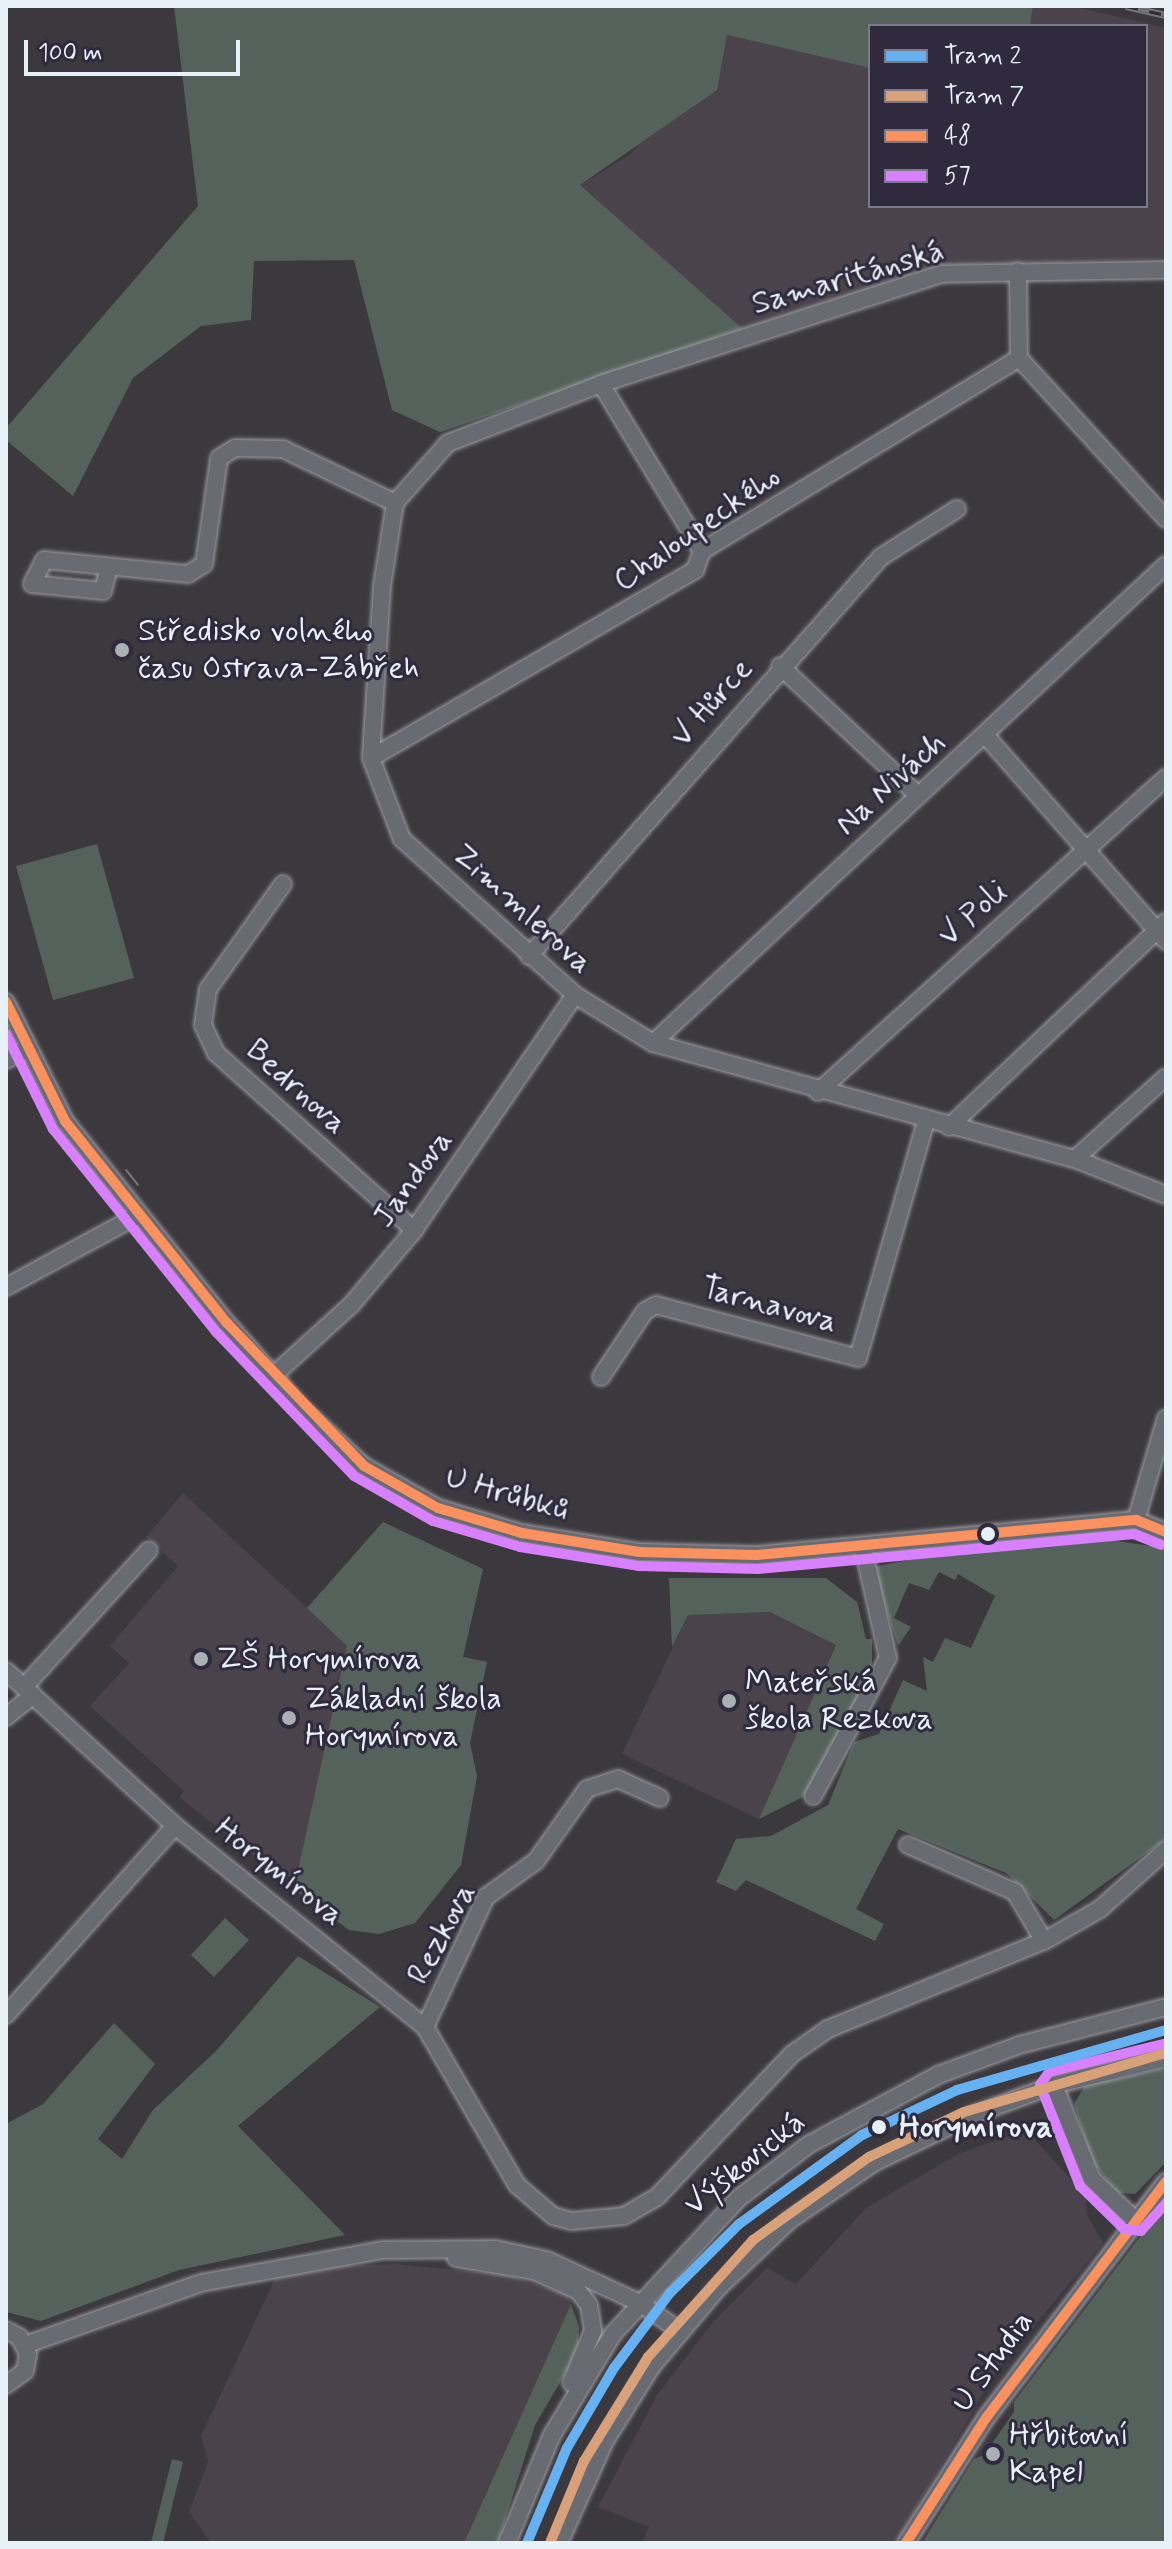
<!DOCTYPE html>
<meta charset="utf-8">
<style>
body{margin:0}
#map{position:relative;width:1172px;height:2549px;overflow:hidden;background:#3b383e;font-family:Mynerve,sans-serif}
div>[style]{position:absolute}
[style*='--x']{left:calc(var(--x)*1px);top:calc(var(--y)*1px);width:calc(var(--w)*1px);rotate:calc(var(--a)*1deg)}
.built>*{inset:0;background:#4a434b}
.green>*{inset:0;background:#55625b}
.roads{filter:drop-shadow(0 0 2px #9d9da2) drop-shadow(0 0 2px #9d9da2)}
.minor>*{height:16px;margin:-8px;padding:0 8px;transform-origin:8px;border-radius:8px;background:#696b72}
.tram>*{height:2px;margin:-1px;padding:0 1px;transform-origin:1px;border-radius:1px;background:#747479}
.rail>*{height:7px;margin-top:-3.5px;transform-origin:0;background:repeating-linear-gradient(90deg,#2f2a3d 0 12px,#747479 0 24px);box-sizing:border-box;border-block:2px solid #747479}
.bus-1>*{height:10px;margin:-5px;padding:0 5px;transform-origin:5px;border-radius:5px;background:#fa915f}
.bus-2>*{height:10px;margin:-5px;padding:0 5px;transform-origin:5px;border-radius:5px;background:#d880ff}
.tram-1>*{height:10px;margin:-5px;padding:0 5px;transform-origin:5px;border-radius:5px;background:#66b1f2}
.tram-2>*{height:10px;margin:-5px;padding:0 5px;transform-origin:5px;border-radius:5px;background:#d9a179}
.dots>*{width:22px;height:22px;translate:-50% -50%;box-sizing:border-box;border:4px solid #2f2a3d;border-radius:50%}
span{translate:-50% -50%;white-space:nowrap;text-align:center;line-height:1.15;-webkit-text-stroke:6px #2f2a3d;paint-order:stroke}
.street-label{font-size:32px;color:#e8f1f8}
.poi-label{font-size:32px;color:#e8f1f8}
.left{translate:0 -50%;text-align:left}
.stop-label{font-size:32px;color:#e8f1f8;font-weight:700}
.frame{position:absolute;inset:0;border:8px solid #e8f1f8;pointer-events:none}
.legend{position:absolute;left:868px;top:24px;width:280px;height:184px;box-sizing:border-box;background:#2f2a3d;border:2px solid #797a88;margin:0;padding:10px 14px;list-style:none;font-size:24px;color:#e8f1f8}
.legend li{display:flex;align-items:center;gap:16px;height:40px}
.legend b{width:40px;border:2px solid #797a88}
.scale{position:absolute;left:24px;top:40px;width:216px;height:36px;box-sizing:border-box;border:4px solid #e8f1f8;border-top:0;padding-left:10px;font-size:24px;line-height:28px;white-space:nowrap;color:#e8f1f8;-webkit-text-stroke:6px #2f2a3d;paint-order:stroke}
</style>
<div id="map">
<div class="built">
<i style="clip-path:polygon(1033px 6px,1072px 6px,1166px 28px,1166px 258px,939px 266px,743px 329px,579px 186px,631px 154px,727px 35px,870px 68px,870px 206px,1146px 206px,1146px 26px,1030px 26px)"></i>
<i style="clip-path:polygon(183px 1493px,307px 1608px,383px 1522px,483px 1569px,463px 1657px,487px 1662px,470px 1743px,477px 1776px,461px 1865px,415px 1923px,379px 1934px,349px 1930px,179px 1797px,184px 1791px,90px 1706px,129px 1663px,110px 1646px,178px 1566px,146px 1537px)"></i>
<i style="clip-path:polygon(770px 1612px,836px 1644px,759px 1819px,622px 1754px,688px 1615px)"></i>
<i style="clip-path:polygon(1026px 2130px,1086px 2196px,1087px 2215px,1103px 2243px,995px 2373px,896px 2543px,642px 2543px,649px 2527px,598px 2507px,657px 2395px,713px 2322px,767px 2268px,796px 2284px,866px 2208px,958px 2154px)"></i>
<i style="clip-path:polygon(395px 2264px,505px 2275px,567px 2294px,571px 2304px,464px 2543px,211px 2543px,189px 2512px,208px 2462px,201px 2436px,276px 2277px,335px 2266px)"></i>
</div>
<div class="green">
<i style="clip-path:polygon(174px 6px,1033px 6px,1030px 26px,870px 26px,870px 68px,727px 35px,717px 90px,580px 185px,743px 329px,440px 432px,392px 410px,354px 260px,254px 261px,251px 320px,201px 326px,133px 378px,73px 496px,6px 440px,6px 428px,198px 206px)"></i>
<i style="clip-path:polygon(97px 844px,134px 978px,53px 1000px,16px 866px)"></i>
<i style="clip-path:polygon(383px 1522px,483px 1569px,463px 1657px,487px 1662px,470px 1743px,477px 1776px,461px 1865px,415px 1923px,379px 1934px,349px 1930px,294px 1889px,347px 1646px,307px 1608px)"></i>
<i style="clip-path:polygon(1095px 1538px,1166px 1548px,1166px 1839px,1054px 1920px,1006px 1873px,898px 1829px,856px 1909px,884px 1924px,875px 1941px,746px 1880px,736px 1891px,716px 1882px,736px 1839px,771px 1836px,828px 1805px,854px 1742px,879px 1734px,903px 1680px,927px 1691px,923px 1657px,933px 1662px,945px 1638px,971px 1648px,995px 1596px,958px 1574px,955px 1580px,939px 1572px,929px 1590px,909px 1583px,894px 1618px,911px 1627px,898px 1646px,872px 1567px,994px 1544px)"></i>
<i style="clip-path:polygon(669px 1578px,826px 1578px,857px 1602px,866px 1639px,872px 1639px,872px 1672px,807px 1795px,759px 1819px,836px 1645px,770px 1612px,688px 1615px,672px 1647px)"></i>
<i style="clip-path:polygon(225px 1918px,249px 1940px,214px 1977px,191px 1955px)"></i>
<i style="clip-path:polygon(298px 1956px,380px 2007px,238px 2126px,345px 2235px,179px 2270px,41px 2321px,6px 2312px,6px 2124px,43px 2104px,114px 2023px,155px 2064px,98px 2139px,122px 2159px,153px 2110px,216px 2051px)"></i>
<i style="clip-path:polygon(1166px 2068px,1166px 2162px,1135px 2194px,1117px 2193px,1093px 2163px,1074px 2104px,1085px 2086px)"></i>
<i style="clip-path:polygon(1166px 2203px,1166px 2543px,922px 2543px,974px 2459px,984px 2455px,1014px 2412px,1014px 2402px)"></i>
<i style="clip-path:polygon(571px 2304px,579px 2326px,578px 2352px,535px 2425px,498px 2543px,464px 2543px)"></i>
<i style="clip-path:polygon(172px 2459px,183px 2462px,163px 2543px,151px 2543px)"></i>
</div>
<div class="roads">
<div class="minor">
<i style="--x:1166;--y:270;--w:225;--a:179"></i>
<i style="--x:941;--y:274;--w:357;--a:162.1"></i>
<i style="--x:601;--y:384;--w:164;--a:158.9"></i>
<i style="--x:448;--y:443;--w:80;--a:131.5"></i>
<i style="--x:395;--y:503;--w:84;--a:98.9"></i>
<i style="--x:382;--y:586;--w:172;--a:93.7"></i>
<i style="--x:371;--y:758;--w:87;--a:69.1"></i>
<i style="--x:402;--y:839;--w:233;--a:42"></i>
<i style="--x:575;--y:995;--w:92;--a:31.6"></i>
<i style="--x:653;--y:1043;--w:438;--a:15.4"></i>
<i style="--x:1075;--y:1159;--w:98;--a:21.6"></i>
<i style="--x:1019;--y:358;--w:218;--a:47.6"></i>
<i style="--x:601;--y:384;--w:195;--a:58.8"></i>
<i style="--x:109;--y:567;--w:25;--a:104"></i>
<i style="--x:103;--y:591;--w:71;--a:-174.4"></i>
<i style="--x:32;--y:584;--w:27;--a:-63"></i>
<i style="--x:44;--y:560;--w:145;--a:5.6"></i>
<i style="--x:188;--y:574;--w:19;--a:-32"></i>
<i style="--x:204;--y:564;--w:107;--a:-81.9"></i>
<i style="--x:219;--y:458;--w:19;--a:-32"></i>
<i style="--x:235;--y:448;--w:48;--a:1.2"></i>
<i style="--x:283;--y:449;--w:124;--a:25.7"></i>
<i style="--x:780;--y:666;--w:189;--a:43.1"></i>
<i style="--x:986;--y:736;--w:273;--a:48.7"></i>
<i style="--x:371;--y:758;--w:375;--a:-30.1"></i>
<i style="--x:695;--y:570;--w:20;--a:-70"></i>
<i style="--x:702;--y:551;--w:371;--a:-31.3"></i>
<i style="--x:1019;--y:358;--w:87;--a:-90.7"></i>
<i style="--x:283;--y:884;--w:129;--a:125.5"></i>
<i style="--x:208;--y:989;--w:36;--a:98"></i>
<i style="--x:203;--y:1025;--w:31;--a:65"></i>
<i style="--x:216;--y:1053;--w:266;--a:41.8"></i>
<i style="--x:529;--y:956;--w:532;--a:-48.58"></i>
<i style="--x:881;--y:557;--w:90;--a:-32.3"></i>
<i style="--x:6;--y:1002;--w:133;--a:63.6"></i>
<i style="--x:65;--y:1121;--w:259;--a:51.3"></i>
<i style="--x:227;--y:1323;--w:111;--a:48.7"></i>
<i style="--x:300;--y:1406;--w:88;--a:43.2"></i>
<i style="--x:364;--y:1466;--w:85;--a:29.6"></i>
<i style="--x:438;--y:1508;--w:88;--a:16.6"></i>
<i style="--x:522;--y:1533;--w:119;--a:9.2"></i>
<i style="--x:639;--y:1552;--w:118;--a:1.5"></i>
<i style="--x:757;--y:1555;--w:381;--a:-5.3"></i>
<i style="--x:1136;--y:1520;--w:32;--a:22"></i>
<i style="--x:653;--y:1043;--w:701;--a:-42.98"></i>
<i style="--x:6;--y:1060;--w:21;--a:-28"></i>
<i style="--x:818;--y:1092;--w:469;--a:-42.1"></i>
<i style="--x:949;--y:1127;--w:299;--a:-43.4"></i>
<i style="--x:1075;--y:1159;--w:122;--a:-42"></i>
<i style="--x:6;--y:1287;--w:149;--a:-28.5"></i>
<i style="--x:274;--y:1375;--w:105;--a:-42.3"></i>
<i style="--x:352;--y:1304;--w:97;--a:-50"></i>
<i style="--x:414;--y:1230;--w:285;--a:-55.6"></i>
<i style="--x:601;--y:1377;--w:79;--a:-56.3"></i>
<i style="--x:645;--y:1311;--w:13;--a:-29"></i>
<i style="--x:656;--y:1305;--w:209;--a:14.7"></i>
<i style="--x:858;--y:1358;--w:247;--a:-74"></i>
<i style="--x:1136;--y:1520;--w:106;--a:-73.6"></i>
<i style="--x:6;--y:1671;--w:229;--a:42.5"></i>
<i style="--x:175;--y:1826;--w:321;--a:38.8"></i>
<i style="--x:425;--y:2027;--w:183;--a:59.8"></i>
<i style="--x:517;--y:2185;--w:48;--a:40.7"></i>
<i style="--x:553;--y:2216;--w:20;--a:15"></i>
<i style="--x:572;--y:2221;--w:52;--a:-5.5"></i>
<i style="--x:624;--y:2216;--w:38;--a:-30"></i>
<i style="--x:657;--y:2197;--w:197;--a:-46.6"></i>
<i style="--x:792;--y:2054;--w:44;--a:-34.8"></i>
<i style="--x:828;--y:2029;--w:233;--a:-22.2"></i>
<i style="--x:1044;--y:1941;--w:64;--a:-29.7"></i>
<i style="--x:1100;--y:1909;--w:89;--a:-41.8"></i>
<i style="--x:24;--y:1687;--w:185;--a:-47.6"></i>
<i style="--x:6;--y:1717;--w:35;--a:-39"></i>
<i style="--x:813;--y:1796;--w:157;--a:-61.5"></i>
<i style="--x:888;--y:1658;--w:114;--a:-102.7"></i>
<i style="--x:908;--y:1845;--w:117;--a:23.7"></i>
<i style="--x:1015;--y:1892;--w:57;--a:59.4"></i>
<i style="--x:6;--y:2015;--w:254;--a:-48.2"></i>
<i style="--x:425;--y:2027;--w:144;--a:-64.9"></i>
<i style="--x:486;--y:1897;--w:62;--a:-35.8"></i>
<i style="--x:536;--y:1861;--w:88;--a:-54.7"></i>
<i style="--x:587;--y:1789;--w:33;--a:-18"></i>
<i style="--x:618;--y:1779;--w:46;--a:24.3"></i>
<i style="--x:1054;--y:2085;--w:101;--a:68"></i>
<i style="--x:1092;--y:2179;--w:58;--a:43.6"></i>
<i style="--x:456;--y:2258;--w:79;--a:9.5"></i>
<i style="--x:534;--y:2271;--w:48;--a:24.4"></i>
<i style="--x:578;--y:2291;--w:18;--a:52"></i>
<i style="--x:589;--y:2305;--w:26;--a:81"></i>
<i style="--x:593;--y:2331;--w:56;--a:112.9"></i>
<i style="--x:6;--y:2330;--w:15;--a:28"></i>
<i style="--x:19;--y:2337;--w:19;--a:62"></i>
<i style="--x:28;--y:2354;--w:17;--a:100"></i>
<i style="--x:25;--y:2371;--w:24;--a:144"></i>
<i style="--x:25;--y:2345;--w:187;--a:-19.4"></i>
<i style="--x:201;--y:2283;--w:185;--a:-10.3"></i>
<i style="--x:383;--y:2250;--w:113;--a:-0.5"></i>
<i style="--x:496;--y:2249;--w:52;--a:12.2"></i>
<i style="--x:547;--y:2260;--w:100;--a:24.8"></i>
<i style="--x:638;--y:2302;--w:51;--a:34.6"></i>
<i style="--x:507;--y:2543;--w:117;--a:-67.4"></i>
<i style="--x:552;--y:2435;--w:118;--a:-58.9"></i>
<i style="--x:613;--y:2334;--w:185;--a:-47.2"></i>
<i style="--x:739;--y:2198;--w:87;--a:-37.5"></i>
<i style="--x:808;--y:2145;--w:148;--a:-28.3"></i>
<i style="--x:938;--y:2075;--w:86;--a:-20.3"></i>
<i style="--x:1019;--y:2045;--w:152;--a:-14.5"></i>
<i style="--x:559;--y:2543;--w:112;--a:-65.7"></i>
<i style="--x:605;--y:2441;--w:89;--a:-57.9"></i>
<i style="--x:652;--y:2366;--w:101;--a:-49.8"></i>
<i style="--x:717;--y:2289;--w:100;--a:-43.4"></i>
<i style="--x:790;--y:2220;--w:103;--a:-34.3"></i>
<i style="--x:875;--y:2162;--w:111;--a:-25.6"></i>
<i style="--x:975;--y:2114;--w:84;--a:-20.2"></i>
<i style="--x:1054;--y:2085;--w:115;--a:-13.6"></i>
<i style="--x:906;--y:2543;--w:148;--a:-57.4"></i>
<i style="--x:986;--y:2418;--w:297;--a:-52.7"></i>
</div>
</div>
<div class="tram">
<i style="--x:126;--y:1170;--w:19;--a:51"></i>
</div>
<div class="rail">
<i style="--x:1126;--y:6;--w:41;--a:12.7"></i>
</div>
<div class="bus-1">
<i style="--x:6;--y:1002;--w:133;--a:63.6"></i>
<i style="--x:65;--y:1121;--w:259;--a:51.3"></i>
<i style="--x:227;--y:1323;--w:198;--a:46.2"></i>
<i style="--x:364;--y:1466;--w:85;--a:29.6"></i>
<i style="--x:438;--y:1508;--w:88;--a:16.6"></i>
<i style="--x:522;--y:1533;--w:119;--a:9.2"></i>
<i style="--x:639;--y:1552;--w:118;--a:1.5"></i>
<i style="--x:757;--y:1555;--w:381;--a:-5.3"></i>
<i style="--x:1136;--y:1520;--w:32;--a:22"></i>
<i style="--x:906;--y:2543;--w:148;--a:-57.4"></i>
<i style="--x:986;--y:2418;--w:297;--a:-52.7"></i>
</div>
<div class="bus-2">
<i style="--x:6;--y:1034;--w:106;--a:63.7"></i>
<i style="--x:53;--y:1129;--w:260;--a:51.2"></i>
<i style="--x:216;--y:1332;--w:199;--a:46.2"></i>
<i style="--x:354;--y:1476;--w:91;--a:29.7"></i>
<i style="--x:433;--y:1521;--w:91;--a:16.6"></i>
<i style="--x:520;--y:1547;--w:121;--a:9.1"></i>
<i style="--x:639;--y:1566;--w:119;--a:1.4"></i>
<i style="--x:758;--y:1569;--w:378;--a:-5.3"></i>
<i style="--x:1134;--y:1534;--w:29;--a:22"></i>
<i style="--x:1163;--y:2044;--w:117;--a:166.2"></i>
<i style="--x:1049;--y:2072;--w:16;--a:125"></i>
<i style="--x:1040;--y:2085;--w:109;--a:68.4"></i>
<i style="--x:1080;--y:2186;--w:62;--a:44.3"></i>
<i style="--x:1124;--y:2229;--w:17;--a:7"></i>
<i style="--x:1141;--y:2231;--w:38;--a:-48"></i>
</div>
<div class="tram-1">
<i style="--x:527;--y:2543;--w:103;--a:-67.2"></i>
<i style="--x:567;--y:2448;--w:93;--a:-59.6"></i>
<i style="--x:614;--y:2368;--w:94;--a:-53.3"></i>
<i style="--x:670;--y:2293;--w:98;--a:-45"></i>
<i style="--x:739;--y:2224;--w:152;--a:-35.9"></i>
<i style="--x:862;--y:2135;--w:105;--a:-25.3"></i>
<i style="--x:957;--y:2090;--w:217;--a:-16"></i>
</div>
<div class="tram-2">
<i style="--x:550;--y:2543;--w:89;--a:-67.5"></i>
<i style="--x:584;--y:2461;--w:122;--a:-58.4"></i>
<i style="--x:648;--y:2357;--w:157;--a:-48.1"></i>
<i style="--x:753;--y:2240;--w:143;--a:-35.6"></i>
<i style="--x:869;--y:2157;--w:105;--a:-25.3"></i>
<i style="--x:964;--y:2112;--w:210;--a:-16.3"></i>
</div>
<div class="dots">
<i style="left:122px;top:650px;background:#abb0b7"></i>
<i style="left:988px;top:1534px;background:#e8f1f8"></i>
<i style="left:201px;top:1659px;background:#abb0b7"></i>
<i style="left:729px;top:1701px;background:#abb0b7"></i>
<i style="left:289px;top:1718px;background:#abb0b7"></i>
<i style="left:879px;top:2127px;background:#e8f1f8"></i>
<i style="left:993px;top:2454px;background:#abb0b7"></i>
</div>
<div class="street-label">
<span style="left:848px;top:278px;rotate:-16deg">Samaritánská</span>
<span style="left:697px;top:529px;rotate:-35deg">Chaloupeckého</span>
<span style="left:712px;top:703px;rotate:-49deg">V Hůrce</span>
<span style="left:891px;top:784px;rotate:-42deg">Na Nivách</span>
<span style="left:522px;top:909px;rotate:42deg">Zimmlerova</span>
<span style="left:973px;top:914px;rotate:-42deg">V Poli</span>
<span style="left:296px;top:1087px;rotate:42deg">Bedrnova</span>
<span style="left:413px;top:1179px;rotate:-54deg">Jandova</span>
<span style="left:769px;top:1305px;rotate:15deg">Tarnavova</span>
<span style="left:507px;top:1494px;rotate:16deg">U Hrůbků</span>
<span style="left:279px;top:1872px;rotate:38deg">Horymírova</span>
<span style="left:442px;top:1934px;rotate:-62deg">Rezkova</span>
<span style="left:745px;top:2164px;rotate:-39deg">Výškovická</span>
<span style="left:993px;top:2362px;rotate:-54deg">U Studia</span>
</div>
<div class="poi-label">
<span class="left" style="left:138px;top:650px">Středisko volného<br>času Ostrava-Zábřeh</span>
<span class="left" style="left:217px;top:1659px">ZŠ Horymírova</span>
<span class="left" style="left:745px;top:1701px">Mateřská<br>škola Rezkova</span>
<span class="left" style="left:305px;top:1718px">Základní škola<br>Horymírova</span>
<span class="left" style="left:1009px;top:2454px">Hřbitovní<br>Kapel</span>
</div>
<div class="stop-label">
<span class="left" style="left:899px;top:2127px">Horymírova</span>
</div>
<div class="frame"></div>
<ul class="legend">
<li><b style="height:10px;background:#66b1f2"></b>Tram 2</li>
<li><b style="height:10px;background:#d9a179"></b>Tram 7</li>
<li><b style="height:10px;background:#fa915f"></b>48</li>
<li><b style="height:10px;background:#d880ff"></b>57</li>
</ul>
<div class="scale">100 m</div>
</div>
